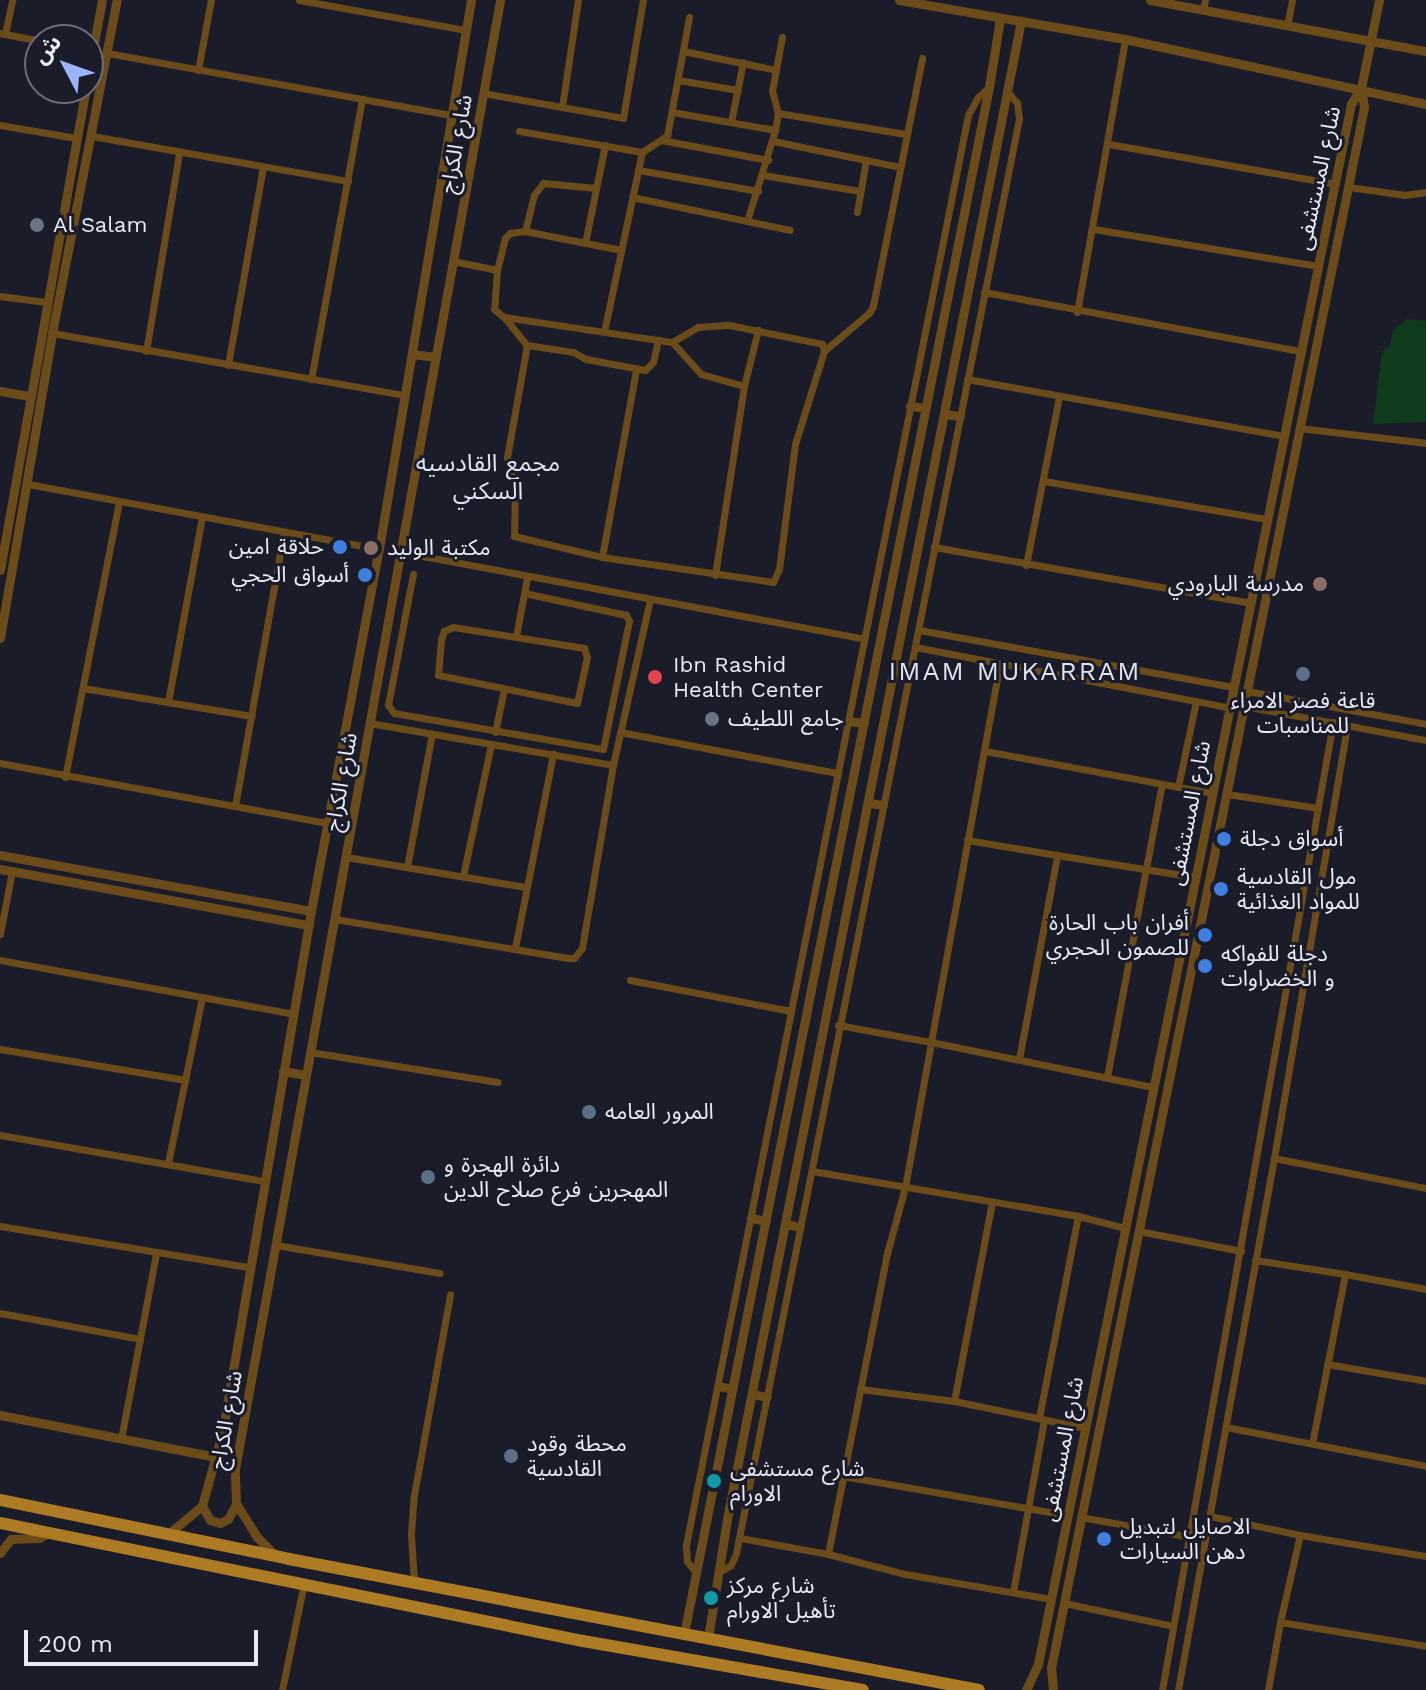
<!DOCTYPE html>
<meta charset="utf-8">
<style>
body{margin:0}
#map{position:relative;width:1426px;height:1690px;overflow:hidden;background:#1a1c29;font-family:"Work Sans","Noto Sans Arabic",sans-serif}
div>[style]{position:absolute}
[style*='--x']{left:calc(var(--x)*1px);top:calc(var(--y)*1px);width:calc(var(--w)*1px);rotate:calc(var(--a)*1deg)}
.green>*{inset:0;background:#0e3b1b}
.minor>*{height:7px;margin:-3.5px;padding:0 3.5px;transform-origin:3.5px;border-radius:3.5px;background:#6a4b19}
.tertiary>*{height:9px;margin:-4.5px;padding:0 4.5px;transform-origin:4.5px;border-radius:4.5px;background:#6a4b19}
.primary>*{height:12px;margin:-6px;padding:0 6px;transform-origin:6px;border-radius:6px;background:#ae7b25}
.dots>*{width:22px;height:22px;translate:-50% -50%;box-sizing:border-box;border:4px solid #1a1c29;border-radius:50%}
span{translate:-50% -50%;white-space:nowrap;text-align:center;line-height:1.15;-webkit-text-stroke:6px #1a1c29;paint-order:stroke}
.street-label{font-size:22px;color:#e8eaf4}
.poi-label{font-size:22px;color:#e8eaf4}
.left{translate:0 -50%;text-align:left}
.right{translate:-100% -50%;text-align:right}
.neighbourhood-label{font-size:24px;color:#dee4f2}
.quarter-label{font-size:26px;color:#dee4f2;letter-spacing:2px}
.north{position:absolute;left:24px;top:24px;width:80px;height:80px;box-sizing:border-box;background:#1a1c29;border:2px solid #6c6e7a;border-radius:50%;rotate:311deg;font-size:22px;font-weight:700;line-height:32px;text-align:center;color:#e8eaf4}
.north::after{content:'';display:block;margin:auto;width:28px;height:36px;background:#9ab5fd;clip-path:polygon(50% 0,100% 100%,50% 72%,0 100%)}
.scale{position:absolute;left:24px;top:1630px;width:234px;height:36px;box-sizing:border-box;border:4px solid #e8eaf4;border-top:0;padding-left:10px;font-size:24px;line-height:28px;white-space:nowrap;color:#e8eaf4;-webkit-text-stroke:6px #1a1c29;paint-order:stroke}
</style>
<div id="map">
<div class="green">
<i style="clip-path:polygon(1407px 319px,1426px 321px,1426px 422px,1373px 424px,1382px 351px,1390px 346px,1393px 330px)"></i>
</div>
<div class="minor">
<i style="--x:299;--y:0;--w:170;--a:10.2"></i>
<i style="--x:1203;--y:9;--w:9;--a:-77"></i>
<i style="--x:1287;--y:26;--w:26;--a:-79"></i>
<i style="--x:0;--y:33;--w:41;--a:11.3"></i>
<i style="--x:5;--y:34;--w:35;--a:-78"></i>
<i style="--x:683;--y:51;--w:95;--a:11.5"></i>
<i style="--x:107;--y:53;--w:259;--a:10.2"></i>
<i style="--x:362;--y:99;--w:285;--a:100.3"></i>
<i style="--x:198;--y:70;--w:71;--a:-79.5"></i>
<i style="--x:678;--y:80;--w:61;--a:9.5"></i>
<i style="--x:483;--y:93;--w:142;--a:10.1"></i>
<i style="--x:623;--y:118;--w:120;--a:-80.4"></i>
<i style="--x:362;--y:99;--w:90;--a:10.2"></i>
<i style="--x:562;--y:107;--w:108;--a:-81.5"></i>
<i style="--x:672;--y:112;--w:105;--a:9.9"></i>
<i style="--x:778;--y:113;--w:129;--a:9.4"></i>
<i style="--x:731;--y:122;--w:61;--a:-78.7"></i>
<i style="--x:0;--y:125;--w:77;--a:9.7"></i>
<i style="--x:519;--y:131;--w:125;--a:9.7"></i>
<i style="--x:642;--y:152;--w:30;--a:-33"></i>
<i style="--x:667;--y:136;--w:121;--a:-79.5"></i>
<i style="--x:92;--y:136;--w:260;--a:10"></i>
<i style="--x:661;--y:140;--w:109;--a:10.6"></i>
<i style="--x:773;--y:141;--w:130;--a:11.6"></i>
<i style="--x:1109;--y:144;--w:230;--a:10"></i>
<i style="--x:638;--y:170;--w:122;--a:9.9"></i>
<i style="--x:763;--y:175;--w:98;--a:9.4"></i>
<i style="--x:1349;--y:187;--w:57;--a:8.1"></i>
<i style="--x:1405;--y:195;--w:21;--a:-8"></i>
<i style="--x:632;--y:197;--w:161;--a:11.8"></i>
<i style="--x:857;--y:212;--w:53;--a:-80.2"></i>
<i style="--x:747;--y:221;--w:95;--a:-72.9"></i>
<i style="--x:775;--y:130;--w:17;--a:-80"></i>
<i style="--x:778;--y:113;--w:23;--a:-105"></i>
<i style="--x:772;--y:91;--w:55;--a:-79.5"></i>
<i style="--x:1094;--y:229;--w:227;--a:9.4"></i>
<i style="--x:525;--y:231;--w:37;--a:-76"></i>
<i style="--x:534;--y:195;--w:15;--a:-53"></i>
<i style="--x:543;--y:183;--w:53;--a:5.4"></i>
<i style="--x:585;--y:243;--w:100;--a:-78.5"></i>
<i style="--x:621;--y:250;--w:98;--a:-168.8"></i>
<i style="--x:525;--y:231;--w:15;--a:172"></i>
<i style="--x:510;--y:233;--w:7;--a:135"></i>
<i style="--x:505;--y:238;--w:33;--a:104"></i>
<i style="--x:497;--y:270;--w:39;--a:94"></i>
<i style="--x:494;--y:309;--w:13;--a:39"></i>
<i style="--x:504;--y:317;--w:170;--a:8.5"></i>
<i style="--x:672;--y:342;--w:43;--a:47.8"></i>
<i style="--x:701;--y:374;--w:45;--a:15.6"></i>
<i style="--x:453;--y:261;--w:45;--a:11.6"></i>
<i style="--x:984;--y:292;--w:321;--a:10.6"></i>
<i style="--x:0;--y:296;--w:46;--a:7.4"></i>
<i style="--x:1077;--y:312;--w:277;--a:-80"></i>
<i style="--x:504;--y:317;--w:36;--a:51"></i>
<i style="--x:527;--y:345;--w:114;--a:100.1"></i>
<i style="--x:507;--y:457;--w:30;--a:75"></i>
<i style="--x:515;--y:486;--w:50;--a:91.1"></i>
<i style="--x:514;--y:536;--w:90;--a:13.4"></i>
<i style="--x:602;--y:557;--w:173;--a:8.3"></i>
<i style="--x:773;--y:582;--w:14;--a:-65"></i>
<i style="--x:779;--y:569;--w:126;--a:-82.7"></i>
<i style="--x:795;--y:444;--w:97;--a:-72.7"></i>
<i style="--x:824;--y:351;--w:59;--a:-40.2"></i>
<i style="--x:869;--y:313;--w:8;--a:-60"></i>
<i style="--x:873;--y:306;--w:253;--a:-78.8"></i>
<i style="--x:604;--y:332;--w:184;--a:-78.1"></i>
<i style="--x:52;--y:333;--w:358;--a:10"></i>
<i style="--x:672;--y:342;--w:30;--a:-30"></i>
<i style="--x:698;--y:327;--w:31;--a:-4"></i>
<i style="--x:729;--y:325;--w:95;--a:11.5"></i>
<i style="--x:822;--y:344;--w:7;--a:74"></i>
<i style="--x:527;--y:345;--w:47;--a:8.7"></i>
<i style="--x:573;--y:352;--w:15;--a:28"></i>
<i style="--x:586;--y:359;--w:60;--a:10.6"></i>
<i style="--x:645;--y:370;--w:11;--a:-45"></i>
<i style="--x:653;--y:362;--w:23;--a:-77"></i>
<i style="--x:146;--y:351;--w:201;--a:-80.5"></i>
<i style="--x:228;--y:365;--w:201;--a:-80"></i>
<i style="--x:967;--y:379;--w:321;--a:10.2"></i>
<i style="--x:1299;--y:428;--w:128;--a:6.7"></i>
<i style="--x:1044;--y:481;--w:226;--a:9.7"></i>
<i style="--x:28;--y:484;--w:357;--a:10.5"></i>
<i style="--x:934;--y:547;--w:321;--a:10"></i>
<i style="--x:401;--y:552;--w:471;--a:10.6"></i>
<i style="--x:602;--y:557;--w:191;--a:-79.7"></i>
<i style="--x:1026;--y:565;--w:171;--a:-78.9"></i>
<i style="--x:413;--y:574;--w:133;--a:100.8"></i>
<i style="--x:388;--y:705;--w:10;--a:53"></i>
<i style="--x:394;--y:713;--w:212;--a:9.8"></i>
<i style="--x:603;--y:749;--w:131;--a:-78.5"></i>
<i style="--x:629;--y:621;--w:7;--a:-117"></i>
<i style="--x:626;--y:615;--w:104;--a:-167.8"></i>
<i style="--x:715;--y:575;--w:191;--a:-81.3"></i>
<i style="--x:744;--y:386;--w:58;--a:-76"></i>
<i style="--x:453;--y:627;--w:133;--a:9.1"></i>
<i style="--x:584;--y:648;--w:9;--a:72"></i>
<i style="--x:587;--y:657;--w:47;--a:102.3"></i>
<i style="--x:577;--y:703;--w:142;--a:-168.6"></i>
<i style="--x:438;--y:675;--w:36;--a:-85"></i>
<i style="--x:441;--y:639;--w:9;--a:-69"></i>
<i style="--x:444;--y:631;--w:10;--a:-24"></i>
<i style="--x:919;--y:630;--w:319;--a:10.3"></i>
<i style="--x:516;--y:636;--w:59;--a:-79.3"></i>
<i style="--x:915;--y:647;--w:319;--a:10.9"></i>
<i style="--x:83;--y:688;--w:171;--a:9.4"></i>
<i style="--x:1247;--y:691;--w:182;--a:10.4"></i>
<i style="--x:168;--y:702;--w:188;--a:-79.6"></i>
<i style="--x:1244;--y:706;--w:185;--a:10.6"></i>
<i style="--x:495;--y:732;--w:44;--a:-78.2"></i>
<i style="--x:620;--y:732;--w:222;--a:10.7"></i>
<i style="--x:985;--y:751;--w:231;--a:10.5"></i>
<i style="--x:0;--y:763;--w:333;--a:10.4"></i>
<i style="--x:613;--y:765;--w:169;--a:-77.4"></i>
<i style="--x:65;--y:777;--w:280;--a:-78.9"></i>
<i style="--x:1178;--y:787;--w:88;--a:-78.2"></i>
<i style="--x:1227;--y:794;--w:92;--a:8.7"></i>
<i style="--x:235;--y:806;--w:278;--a:-79.9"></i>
<i style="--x:967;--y:840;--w:91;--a:9.5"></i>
<i style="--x:346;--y:857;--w:182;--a:9.5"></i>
<i style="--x:407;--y:867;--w:136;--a:-79.4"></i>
<i style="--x:463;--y:876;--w:135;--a:-78"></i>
<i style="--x:335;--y:919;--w:236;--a:9.5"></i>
<i style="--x:568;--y:958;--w:6;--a:0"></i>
<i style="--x:574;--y:958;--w:13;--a:-51"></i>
<i style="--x:582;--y:948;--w:186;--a:-80.4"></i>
<i style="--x:613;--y:765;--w:247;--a:-170.2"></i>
<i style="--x:0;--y:934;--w:64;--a:-79.2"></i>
<i style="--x:515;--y:948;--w:198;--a:-78.9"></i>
<i style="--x:0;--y:960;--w:298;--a:10.4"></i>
<i style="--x:630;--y:980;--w:164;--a:10.9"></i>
<i style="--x:838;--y:1025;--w:95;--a:10.4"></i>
<i style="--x:931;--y:1042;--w:384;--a:-79.7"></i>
<i style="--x:0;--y:1049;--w:188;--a:9.5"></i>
<i style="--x:310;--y:1052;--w:190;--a:9.1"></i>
<i style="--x:1019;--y:1059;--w:208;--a:-79.4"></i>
<i style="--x:1057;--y:855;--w:139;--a:9.1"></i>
<i style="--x:1107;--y:1077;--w:298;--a:-79.4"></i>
<i style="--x:0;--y:1135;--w:268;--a:9.9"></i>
<i style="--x:1274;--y:1158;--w:155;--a:11.2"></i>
<i style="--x:168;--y:1163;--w:168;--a:-78.4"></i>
<i style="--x:812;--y:1171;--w:270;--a:9.6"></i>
<i style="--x:1078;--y:1216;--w:49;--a:14.3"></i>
<i style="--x:0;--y:1226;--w:251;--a:9.4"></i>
<i style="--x:1139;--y:1231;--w:104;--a:11.1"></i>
<i style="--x:276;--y:1245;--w:166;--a:9.7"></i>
<i style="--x:1255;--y:1260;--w:91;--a:8.8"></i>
<i style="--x:1345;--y:1274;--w:172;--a:101"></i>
<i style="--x:1345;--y:1274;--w:82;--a:10.5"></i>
<i style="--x:0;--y:1313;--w:142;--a:10.5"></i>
<i style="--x:1327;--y:1364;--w:100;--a:9.7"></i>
<i style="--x:860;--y:1389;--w:95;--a:7.3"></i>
<i style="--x:954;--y:1401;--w:134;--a:11.6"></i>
<i style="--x:954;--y:1401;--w:203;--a:-79.2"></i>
<i style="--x:1039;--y:1418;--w:206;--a:-79.1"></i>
<i style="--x:1226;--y:1427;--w:204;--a:11"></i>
<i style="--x:121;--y:1439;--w:188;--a:-79.3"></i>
<i style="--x:843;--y:1476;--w:227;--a:9.9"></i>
<i style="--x:1210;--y:1516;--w:92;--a:11.9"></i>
<i style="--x:1081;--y:1517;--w:111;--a:10.4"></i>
<i style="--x:740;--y:1538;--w:89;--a:10.3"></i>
<i style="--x:828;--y:1554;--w:80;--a:14.6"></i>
<i style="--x:905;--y:1574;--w:148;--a:9.7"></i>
<i style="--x:828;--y:1554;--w:303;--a:-78.9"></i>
<i style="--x:886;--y:1257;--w:73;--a:-74.8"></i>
<i style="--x:905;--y:1187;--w:147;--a:-79.8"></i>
<i style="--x:931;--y:1042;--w:227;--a:11.5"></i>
<i style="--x:696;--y:1573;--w:15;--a:-127"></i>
<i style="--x:687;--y:1561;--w:16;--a:-94"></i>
<i style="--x:686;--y:1545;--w:881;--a:-78.87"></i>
<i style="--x:856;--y:681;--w:577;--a:-78.81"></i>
<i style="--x:968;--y:115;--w:21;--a:-61"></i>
<i style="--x:978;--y:97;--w:15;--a:-42"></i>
<i style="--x:718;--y:1573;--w:15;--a:-32"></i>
<i style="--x:731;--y:1565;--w:13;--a:-67"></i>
<i style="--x:736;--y:1553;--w:1462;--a:-78.84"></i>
<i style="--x:1019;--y:119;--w:16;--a:-97"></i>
<i style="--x:1017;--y:103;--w:16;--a:-130"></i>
<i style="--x:414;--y:1583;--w:49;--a:-93.5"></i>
<i style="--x:411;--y:1534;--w:39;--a:-86"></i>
<i style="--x:414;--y:1495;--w:204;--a:-79.8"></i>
<i style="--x:1013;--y:1592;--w:175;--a:-79.8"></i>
<i style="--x:1064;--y:1603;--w:111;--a:11.9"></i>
<i style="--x:1280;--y:1622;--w:89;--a:-77.1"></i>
<i style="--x:1300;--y:1535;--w:128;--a:9.5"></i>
<i style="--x:282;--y:1690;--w:109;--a:-78.4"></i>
<i style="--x:1162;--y:1690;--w:983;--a:-79.98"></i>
<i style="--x:1178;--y:1690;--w:541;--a:-79.77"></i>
<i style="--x:1274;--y:1158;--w:439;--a:-80.4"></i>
<i style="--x:1268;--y:1690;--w:69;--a:-80"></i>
<i style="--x:1280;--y:1622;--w:148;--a:9.3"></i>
</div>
<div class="tertiary">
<i style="--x:899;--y:0;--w:229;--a:9.8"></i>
<i style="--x:1125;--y:39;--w:308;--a:12.2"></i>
<i style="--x:1150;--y:0;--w:281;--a:10.5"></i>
<i style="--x:88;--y:75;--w:76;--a:-79.4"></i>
<i style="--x:412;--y:354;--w:24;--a:7"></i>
<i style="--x:0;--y:391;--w:29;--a:10"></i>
<i style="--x:910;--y:406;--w:16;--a:7"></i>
<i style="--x:945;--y:414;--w:15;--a:8"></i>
<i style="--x:0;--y:570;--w:490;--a:-79.9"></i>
<i style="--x:0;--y:638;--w:309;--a:-80.3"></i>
<i style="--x:52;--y:333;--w:339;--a:-79"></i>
<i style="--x:848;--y:721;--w:16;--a:7"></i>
<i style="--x:869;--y:803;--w:14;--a:8"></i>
<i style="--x:0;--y:855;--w:316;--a:10.2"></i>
<i style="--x:0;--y:869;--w:314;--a:10.3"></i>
<i style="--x:283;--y:1071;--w:23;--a:10"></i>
<i style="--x:751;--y:1218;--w:15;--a:11"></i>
<i style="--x:785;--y:1224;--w:15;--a:11"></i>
<i style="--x:718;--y:1386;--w:15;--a:11"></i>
<i style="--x:752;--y:1394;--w:15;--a:11"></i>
<i style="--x:0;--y:1415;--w:220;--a:11"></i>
<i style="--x:202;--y:1506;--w:16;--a:60"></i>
<i style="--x:210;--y:1520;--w:10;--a:17"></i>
<i style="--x:220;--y:1523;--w:9;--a:-27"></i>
<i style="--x:228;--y:1519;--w:17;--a:-62"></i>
<i style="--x:168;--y:1534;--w:44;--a:-39.5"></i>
<i style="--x:202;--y:1506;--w:80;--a:-74.7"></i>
<i style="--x:223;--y:1429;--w:525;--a:-80.36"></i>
<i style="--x:311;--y:911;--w:368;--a:-79.4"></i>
<i style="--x:379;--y:549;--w:557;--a:-80.49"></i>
<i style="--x:0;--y:1553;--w:18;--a:-52"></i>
<i style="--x:11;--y:1539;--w:28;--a:-2"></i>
<i style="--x:39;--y:1538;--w:10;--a:-29"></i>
<i style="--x:277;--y:1557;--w:28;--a:-135"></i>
<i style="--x:257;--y:1537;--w:39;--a:-122"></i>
<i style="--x:236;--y:1504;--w:35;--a:-92"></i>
<i style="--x:235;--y:1469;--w:1493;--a:-79.77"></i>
<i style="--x:684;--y:1634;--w:1577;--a:-78.85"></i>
<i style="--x:989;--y:87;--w:70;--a:-80.9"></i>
<i style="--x:708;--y:1638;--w:121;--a:-80.9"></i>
<i style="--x:727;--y:1519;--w:1527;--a:-78.9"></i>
<i style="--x:1026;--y:1690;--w:29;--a:-65"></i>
<i style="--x:1038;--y:1664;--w:1426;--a:-78.67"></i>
<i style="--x:1318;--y:266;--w:165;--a:-78.5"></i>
<i style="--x:1351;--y:104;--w:19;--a:-58"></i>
<i style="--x:1361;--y:88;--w:90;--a:-78.4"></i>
<i style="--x:1053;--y:1690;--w:22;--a:-95"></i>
<i style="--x:1051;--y:1668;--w:1592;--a:-78.66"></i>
<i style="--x:1364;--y:107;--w:19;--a:-99"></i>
</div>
<div class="primary">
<i style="--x:0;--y:1500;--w:295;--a:11.5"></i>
<i style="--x:289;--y:1559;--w:702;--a:10.75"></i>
<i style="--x:0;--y:1523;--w:595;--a:11.44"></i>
<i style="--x:583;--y:1641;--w:284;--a:9.9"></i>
</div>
<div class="dots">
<i style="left:37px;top:225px;background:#6b7280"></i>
<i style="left:340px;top:547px;background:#3f7fe0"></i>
<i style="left:371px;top:548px;background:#8d6e63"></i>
<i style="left:365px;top:575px;background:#3f7fe0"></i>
<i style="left:1320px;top:584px;background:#8d6e63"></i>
<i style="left:1303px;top:674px;background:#5c6f8a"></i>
<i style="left:655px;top:677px;background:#e0444e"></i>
<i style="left:712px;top:719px;background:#6b7280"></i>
<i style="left:1224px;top:839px;background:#3f7fe0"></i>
<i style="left:1221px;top:889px;background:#3f7fe0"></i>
<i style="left:1205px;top:935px;background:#3f7fe0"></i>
<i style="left:1205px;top:966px;background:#3f7fe0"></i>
<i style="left:589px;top:1112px;background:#5c6f8a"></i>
<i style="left:428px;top:1177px;background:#5c6f8a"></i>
<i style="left:511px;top:1456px;background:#5c6f8a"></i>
<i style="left:714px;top:1481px;background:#0f9aa8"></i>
<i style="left:1104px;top:1539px;background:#3f7fe0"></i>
<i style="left:711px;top:1598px;background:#0f9aa8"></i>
</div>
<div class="street-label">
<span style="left:456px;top:144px;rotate:-80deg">شارع الكراج</span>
<span style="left:1318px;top:178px;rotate:-78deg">شارع المستشفى</span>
<span style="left:341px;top:782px;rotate:-80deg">شارع الكراج</span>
<span style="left:1189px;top:813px;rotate:-79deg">شارع المستشفى</span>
<span style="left:226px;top:1420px;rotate:-80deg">شارع الكراج</span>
<span style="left:1062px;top:1449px;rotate:-79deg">شارع المستشفى</span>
</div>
<div class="poi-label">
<span class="left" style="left:53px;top:225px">Al Salam</span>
<span class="right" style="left:324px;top:547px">حلاقة امين</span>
<span class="left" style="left:387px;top:548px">مكتبة الوليد</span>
<span class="right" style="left:349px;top:575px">أسواق الحجي</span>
<span class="right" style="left:1304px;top:584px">مدرسة البارودي</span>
<span class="left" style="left:673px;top:677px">Ibn Rashid<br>Health Center</span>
<span style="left:1303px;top:713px">قاعة فصر الامراء<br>للمناسبات</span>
<span class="left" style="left:728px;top:719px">جامع اللطیف</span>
<span class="left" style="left:1240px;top:839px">أسواق دجلة</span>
<span class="left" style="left:1237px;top:889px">مول القادسية<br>للمواد الغذائية</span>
<span class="right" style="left:1189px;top:935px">أفران باب الحارة<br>للصمون الحجري</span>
<span class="left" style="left:1221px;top:966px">دجلة للفواكه<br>و الخضراوات</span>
<span class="left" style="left:605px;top:1112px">المرور العامه</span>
<span class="left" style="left:444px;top:1177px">دائرة الهجرة و<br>المهجرين فرع صلاح الدين</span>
<span class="left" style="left:527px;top:1456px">محطة وقود<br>القادسية</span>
<span class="left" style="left:730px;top:1481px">شارع مستشفى<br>الاورام</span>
<span class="left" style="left:1120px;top:1539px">الاصايل لتبديل<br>دهن السيارات</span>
<span class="left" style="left:727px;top:1598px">شارع مركز<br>تأهيل الاورام</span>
</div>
<div class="neighbourhood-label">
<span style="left:488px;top:478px">مجمع القادسيه<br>السكني</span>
</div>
<div class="quarter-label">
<span style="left:1015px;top:672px">IMAM MUKARRAM</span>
</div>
<div class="north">ش</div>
<div class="scale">200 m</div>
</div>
